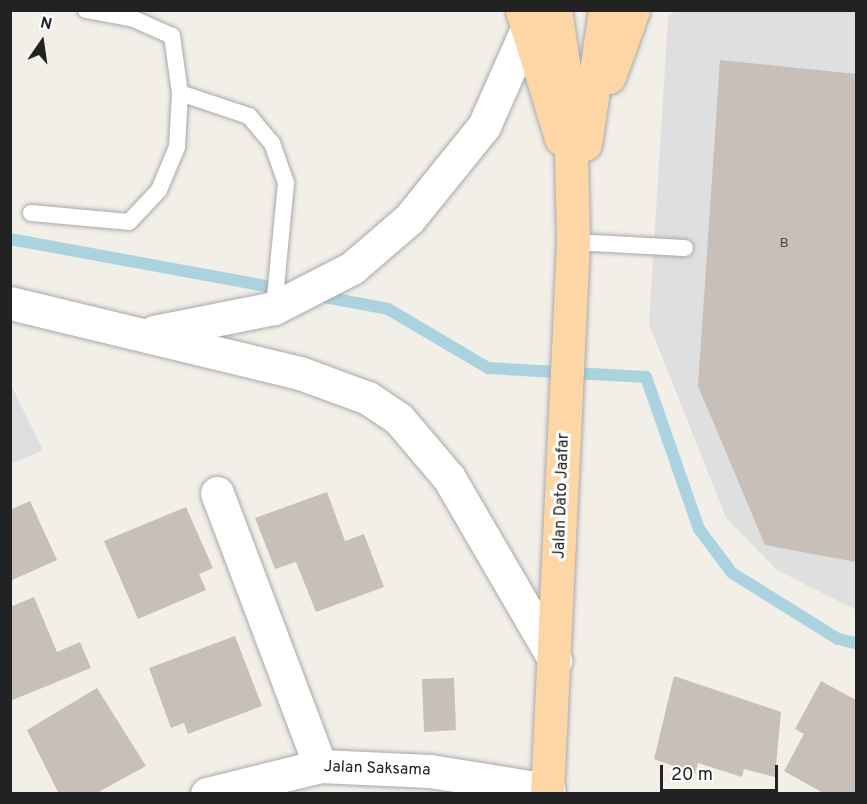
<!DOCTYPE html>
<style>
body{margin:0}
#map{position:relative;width:867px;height:804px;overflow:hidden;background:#f2efe9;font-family:Overpass,sans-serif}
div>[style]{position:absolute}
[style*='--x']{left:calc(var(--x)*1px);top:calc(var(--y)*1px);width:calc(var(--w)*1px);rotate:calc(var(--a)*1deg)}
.residential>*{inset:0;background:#e0dfdf}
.stream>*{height:12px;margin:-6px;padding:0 6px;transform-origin:6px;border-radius:6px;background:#aad3df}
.building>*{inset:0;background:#c7bfb8}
.roads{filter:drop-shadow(0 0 2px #a9a9a9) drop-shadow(0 0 2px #a9a9a9)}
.service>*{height:16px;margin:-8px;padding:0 8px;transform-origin:8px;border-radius:8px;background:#fff}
.minor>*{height:33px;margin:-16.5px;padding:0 16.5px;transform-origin:16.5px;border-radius:16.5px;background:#fff}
.primary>*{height:33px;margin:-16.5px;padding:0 16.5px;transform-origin:16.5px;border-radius:16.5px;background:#fcd6a4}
span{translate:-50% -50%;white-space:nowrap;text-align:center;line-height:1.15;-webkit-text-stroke:6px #fff;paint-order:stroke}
.number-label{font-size:14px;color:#4b4948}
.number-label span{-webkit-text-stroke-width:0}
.street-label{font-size:16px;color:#222}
.frame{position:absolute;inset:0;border:12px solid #222;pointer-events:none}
.north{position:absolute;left:12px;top:12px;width:60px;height:60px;-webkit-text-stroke:4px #fff;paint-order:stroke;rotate:13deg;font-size:16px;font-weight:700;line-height:24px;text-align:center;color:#222}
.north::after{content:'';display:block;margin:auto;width:21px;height:27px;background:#222;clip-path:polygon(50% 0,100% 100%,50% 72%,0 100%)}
.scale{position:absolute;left:660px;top:765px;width:118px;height:27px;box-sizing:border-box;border:3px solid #222;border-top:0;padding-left:8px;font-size:18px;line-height:21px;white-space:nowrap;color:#222;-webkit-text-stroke:4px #fff;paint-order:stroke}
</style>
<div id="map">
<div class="residential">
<i style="clip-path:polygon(676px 10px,856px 11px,856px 610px,777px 570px,726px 518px,649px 324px,668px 17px)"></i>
<i style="clip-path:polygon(10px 383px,43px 450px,11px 464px,10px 464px)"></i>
</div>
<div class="stream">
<i style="--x:10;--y:239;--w:277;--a:10.4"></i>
<i style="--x:314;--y:295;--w:75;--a:10.7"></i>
<i style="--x:388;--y:309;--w:116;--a:30.5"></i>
<i style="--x:488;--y:368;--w:158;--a:3.3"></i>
<i style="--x:646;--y:377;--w:161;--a:70.8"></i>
<i style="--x:699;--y:529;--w:55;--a:53.1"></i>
<i style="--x:732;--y:573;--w:125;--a:31.9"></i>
<i style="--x:838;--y:639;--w:18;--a:13"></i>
</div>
<div class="building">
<i style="clip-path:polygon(720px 60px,856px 74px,856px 562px,765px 545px,698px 386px)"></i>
<i style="clip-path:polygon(327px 492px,345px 541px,364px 534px,384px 587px,316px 612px,296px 562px,275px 569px,255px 518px)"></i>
<i style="clip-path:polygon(30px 501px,57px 560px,10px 581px,10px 505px,12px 509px)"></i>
<i style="clip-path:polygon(186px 507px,213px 568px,199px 574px,206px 590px,138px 619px,104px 541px)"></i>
<i style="clip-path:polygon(34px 597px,57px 652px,80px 642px,91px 668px,10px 701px,10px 607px)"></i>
<i style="clip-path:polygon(235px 636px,262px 706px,188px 734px,184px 723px,171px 728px,149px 668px)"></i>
<i style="clip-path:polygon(674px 676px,781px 712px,775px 777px,744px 769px,742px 777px,698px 763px,695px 774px,654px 759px)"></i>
<i style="clip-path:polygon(454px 678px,456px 730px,424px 732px,422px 679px)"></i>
<i style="clip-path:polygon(821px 681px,856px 700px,856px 794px,825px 794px,784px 771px,804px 734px,795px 729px)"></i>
<i style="clip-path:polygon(97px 688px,146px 766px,95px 794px,59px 794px,27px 730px)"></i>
</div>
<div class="roads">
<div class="service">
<i style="--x:180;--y:93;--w:73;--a:18.4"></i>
<i style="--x:249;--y:116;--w:35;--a:50"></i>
<i style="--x:272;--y:143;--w:42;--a:70.7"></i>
<i style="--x:286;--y:183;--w:126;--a:95.5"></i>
<i style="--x:31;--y:213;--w:98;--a:5.2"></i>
<i style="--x:129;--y:222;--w:44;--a:-46.8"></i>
<i style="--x:159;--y:190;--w:47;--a:-67.3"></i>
<i style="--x:177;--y:147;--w:54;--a:-86.8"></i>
<i style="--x:180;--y:93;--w:58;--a:-98"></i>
<i style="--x:172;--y:36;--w:42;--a:-155.9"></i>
<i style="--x:134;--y:19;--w:49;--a:-169.4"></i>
<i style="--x:573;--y:242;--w:112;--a:3.1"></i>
</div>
<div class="minor">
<i style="--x:10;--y:303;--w:298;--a:13.6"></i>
<i style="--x:300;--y:373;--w:72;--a:20.2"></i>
<i style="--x:368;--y:398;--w:37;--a:34"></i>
<i style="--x:399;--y:419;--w:77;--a:49.7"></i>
<i style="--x:449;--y:478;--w:211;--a:59.8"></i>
<i style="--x:154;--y:332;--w:122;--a:-11.3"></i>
<i style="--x:274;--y:308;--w:88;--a:-27.1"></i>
<i style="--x:352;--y:268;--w:75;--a:-40.7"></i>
<i style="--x:409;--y:219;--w:119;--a:-51.1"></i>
<i style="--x:484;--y:126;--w:106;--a:-66.1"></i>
<i style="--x:217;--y:493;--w:292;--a:69.3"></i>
<i style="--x:207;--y:794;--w:116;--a:-13.9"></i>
<i style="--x:320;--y:766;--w:110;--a:2.6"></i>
<i style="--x:430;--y:771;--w:120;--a:9.1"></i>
</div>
<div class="primary">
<i style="--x:522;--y:10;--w:134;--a:73.1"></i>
<i style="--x:609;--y:77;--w:71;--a:-70.3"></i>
<i style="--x:585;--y:144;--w:135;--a:-81.5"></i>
<i style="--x:547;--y:794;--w:553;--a:-87.3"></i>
<i style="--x:573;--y:242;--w:133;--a:-91.3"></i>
<i style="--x:570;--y:109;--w:100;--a:-98.6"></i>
</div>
</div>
<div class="number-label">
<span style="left:784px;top:244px">B</span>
</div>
<div class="street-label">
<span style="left:562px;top:496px;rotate:-88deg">Jalan Dato Jaafar</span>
<span style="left:377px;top:769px;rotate:2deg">Jalan Saksama</span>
</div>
<div class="frame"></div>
<div class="north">N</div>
<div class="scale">20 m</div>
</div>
